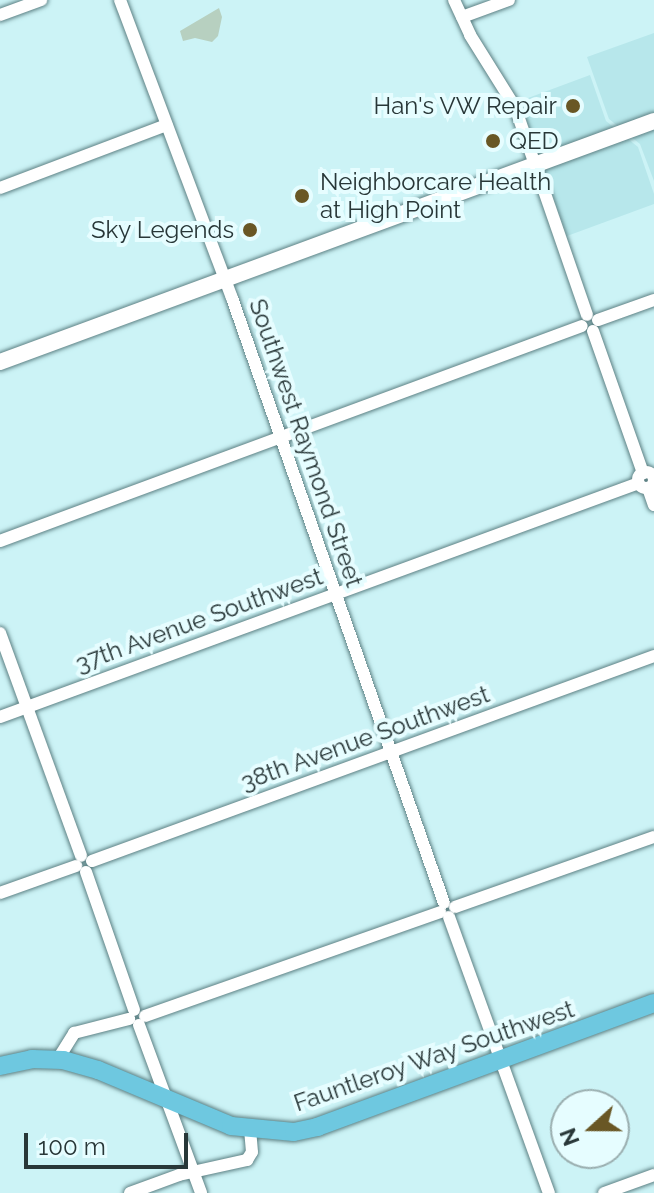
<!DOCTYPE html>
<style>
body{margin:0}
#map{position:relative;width:654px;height:1193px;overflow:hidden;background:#ccf3f6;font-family:Raleway,sans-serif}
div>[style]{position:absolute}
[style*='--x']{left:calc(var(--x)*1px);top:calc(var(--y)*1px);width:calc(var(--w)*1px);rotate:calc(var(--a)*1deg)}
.built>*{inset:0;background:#b7e7eb}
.green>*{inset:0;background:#b7d0c0}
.roads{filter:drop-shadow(0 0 2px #5d8184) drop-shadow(0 0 2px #5d8184)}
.minor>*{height:12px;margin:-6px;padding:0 6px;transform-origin:6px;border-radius:6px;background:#fff}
.minor>.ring{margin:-6px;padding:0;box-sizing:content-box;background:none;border:12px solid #fff;border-radius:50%}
.secondary>*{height:16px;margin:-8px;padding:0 8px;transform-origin:8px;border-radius:8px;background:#fff}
.primary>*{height:18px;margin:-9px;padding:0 9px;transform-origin:9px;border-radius:9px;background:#6ec8e0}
.dots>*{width:22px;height:22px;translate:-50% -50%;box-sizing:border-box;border:4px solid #e6fdff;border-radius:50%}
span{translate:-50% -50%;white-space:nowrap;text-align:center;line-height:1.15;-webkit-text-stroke:8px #e6fdff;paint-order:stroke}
.poi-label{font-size:24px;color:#283738}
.right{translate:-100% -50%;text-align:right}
.left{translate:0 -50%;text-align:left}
.street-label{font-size:24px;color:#283738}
.north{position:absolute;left:550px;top:1089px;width:80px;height:80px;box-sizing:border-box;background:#e6fdff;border:2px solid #9aaeaf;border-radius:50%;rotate:249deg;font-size:22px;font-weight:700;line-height:32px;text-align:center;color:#283738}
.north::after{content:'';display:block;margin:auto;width:28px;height:36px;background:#695725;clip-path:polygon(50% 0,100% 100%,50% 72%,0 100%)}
.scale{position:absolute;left:24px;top:1133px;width:164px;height:36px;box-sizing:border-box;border:4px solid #283738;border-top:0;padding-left:10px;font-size:24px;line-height:28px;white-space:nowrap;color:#283738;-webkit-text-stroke:6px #e6fdff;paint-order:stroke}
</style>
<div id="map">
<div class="built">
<i style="clip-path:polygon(654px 33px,654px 181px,640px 144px,609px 119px,587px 57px)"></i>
<i style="clip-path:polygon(590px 75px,606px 121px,638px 147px,654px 194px,654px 204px,567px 236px,520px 101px)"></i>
</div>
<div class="green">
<i style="clip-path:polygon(219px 8px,222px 17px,218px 36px,212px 42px,195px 38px,183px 41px,180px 31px)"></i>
</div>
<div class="roads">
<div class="minor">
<i style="--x:120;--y:0;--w:318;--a:69.4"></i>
<i style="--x:232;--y:298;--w:641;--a:70.69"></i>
<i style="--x:454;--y:0;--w:38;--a:65"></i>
<i style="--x:470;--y:35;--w:85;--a:58"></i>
<i style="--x:515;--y:107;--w:220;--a:70.9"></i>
<i style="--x:0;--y:15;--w:44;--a:-20.1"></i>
<i style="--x:462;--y:17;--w:50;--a:-19.9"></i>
<i style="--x:0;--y:188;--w:178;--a:-20.7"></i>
<i style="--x:598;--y:320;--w:59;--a:-19.7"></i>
<i style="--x:593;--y:331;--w:151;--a:70.6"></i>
<i class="ring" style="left:638px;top:472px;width:4px;height:4px"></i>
<i style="--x:648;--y:488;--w:18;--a:71"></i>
<i style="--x:0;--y:541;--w:620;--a:-20.28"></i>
<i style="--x:0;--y:633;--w:237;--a:70"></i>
<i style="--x:0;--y:717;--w:680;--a:-20.11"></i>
<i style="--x:92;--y:861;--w:598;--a:-20.04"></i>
<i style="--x:86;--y:872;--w:146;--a:70.8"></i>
<i style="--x:0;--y:893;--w:81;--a:-19.6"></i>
<i style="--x:455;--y:907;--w:211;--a:-19.4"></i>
<i style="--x:449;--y:917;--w:294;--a:70.1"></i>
<i style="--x:145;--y:1016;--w:313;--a:-19.4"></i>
<i style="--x:139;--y:1025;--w:179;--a:69.7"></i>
<i style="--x:58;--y:1059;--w:31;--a:-58"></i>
<i style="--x:74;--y:1033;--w:57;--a:-14.3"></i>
<i style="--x:130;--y:1193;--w:52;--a:-20.2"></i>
<i style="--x:179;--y:1175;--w:70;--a:-12.4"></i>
<i style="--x:247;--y:1160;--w:9;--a:-58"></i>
<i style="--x:252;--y:1152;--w:22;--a:-95"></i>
<i style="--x:604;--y:1193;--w:53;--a:-19.8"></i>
</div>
<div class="secondary">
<i style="--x:0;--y:362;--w:697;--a:-20.23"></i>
</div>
<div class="primary">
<i style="--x:0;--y:1066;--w:33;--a:-12"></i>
<i style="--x:32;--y:1059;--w:31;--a:2"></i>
<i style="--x:63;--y:1060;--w:36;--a:16"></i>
<i style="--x:98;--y:1070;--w:144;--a:22.8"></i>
<i style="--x:231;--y:1126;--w:63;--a:5.4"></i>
<i style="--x:294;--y:1132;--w:24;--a:-12"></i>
<i style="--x:317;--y:1127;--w:359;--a:-20.2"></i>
</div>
</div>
<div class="dots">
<i style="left:573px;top:106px;background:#695725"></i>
<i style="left:493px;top:141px;background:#695725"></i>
<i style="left:302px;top:196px;background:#695725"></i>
<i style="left:250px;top:230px;background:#695725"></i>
</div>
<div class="poi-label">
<span class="right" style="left:557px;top:106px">Han's VW Repair</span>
<span class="left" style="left:509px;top:141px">QED</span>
<span class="left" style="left:320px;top:196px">Neighborcare Health<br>at High Point</span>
<span class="right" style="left:234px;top:230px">Sky Legends</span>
</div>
<div class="street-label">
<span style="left:306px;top:443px;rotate:71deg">Southwest Raymond Street</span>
<span style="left:199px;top:620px;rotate:-20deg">37th Avenue Southwest</span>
<span style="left:365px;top:738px;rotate:-20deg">38th Avenue Southwest</span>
<span style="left:434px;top:1056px;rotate:-19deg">Fauntleroy Way Southwest</span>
</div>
<div class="north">N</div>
<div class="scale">100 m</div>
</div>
